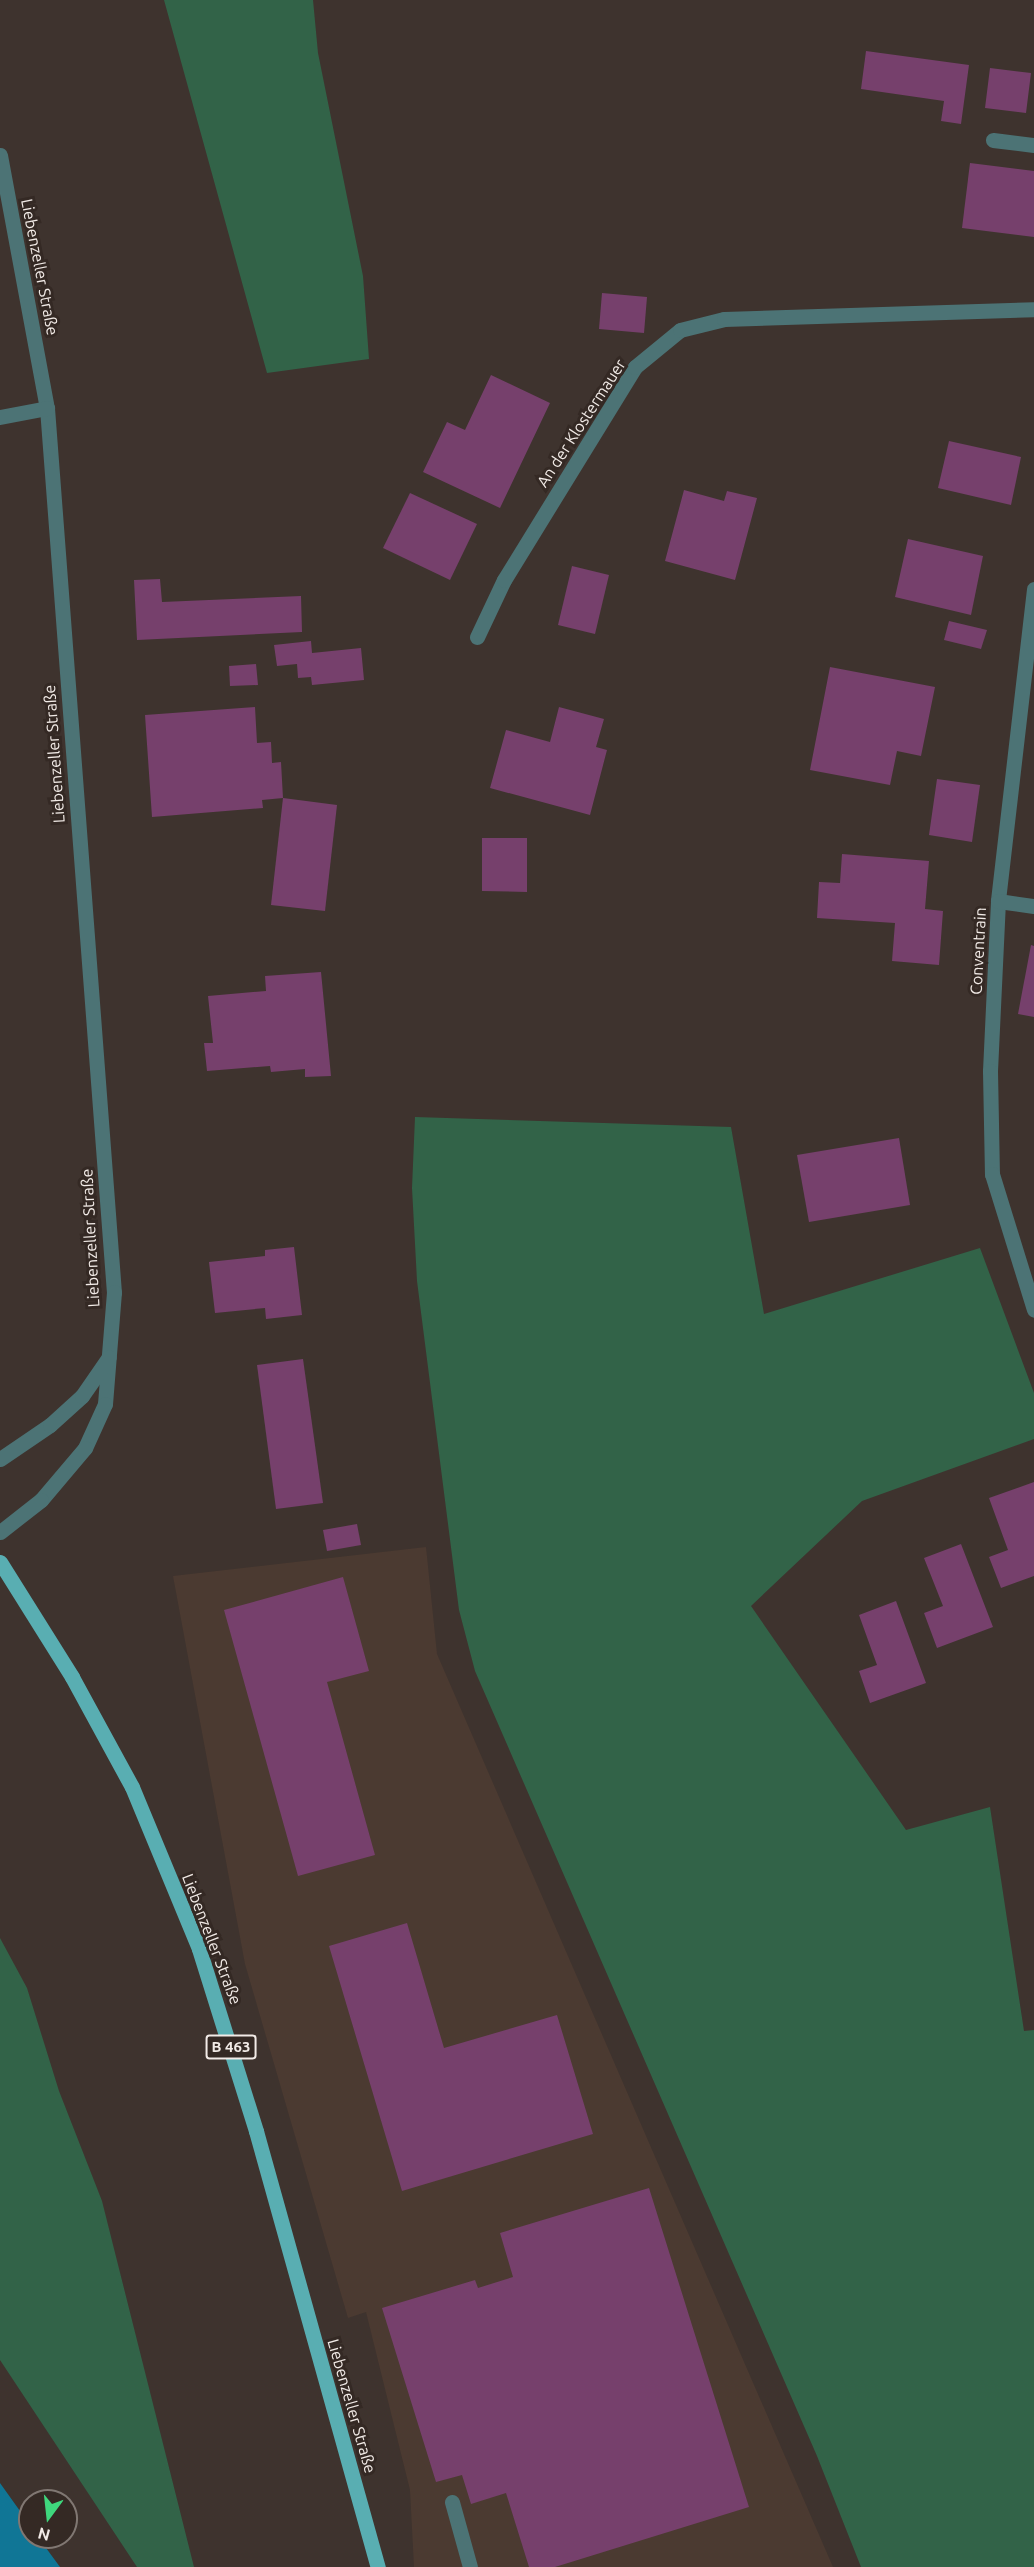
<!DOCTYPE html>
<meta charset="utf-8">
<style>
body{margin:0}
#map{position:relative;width:1034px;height:2567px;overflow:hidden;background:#3e332e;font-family:Ubuntu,sans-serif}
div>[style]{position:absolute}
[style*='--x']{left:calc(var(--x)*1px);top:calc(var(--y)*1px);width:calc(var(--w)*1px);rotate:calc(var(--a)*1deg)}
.built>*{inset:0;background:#4b3a31}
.green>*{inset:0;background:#326348}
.water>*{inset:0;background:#107696}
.building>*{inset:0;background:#76406c}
.minor>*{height:15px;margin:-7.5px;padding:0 7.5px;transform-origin:7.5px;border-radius:7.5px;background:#4c7375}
.major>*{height:15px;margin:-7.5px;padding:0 7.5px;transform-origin:7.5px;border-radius:7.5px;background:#59aeb2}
span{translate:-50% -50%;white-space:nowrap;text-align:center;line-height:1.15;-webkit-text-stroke:6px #342924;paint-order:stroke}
.shield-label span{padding:2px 4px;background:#342924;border:2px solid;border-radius:4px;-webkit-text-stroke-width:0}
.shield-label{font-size:15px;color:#f2ebe7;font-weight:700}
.street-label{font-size:16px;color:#f2ebe7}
.north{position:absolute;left:18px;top:2489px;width:60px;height:60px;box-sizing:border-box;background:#342924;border:2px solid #807772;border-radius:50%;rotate:195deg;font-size:16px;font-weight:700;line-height:24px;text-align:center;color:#f2ebe7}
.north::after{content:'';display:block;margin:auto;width:21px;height:27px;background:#3fd77d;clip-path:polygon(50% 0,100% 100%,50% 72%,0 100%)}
</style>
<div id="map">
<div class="built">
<i style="clip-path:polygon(426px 1547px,437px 1654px,833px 2567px,414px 2567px,410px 2490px,366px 2312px,348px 2318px,245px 1964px,173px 1576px)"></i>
</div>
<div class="green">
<i style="clip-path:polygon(164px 0,313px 0,318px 53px,363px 276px,369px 359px,267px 373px)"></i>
<i style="clip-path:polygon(415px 1117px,731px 1127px,764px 1314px,980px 1248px,1034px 1393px,1034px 1439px,862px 1501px,751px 1606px,906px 1830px,990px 1807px,1024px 2031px,1034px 2030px,1034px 2567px,861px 2567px,817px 2456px,475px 1671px,459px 1610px,417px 1281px,412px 1188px)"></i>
<i style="clip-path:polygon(0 1938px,27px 1988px,59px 2091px,102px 2201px,194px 2567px,137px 2567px,0 2360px)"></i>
</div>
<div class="water">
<i style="clip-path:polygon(0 2483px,30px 2525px,30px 2537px,38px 2537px,60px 2567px,0 2567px)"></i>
</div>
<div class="building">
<i style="clip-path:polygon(866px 51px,969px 65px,961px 124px,941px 121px,944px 101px,861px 89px)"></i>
<i style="clip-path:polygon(990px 68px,1031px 73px,1026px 113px,985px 108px)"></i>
<i style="clip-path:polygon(970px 163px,1034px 171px,1034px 237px,962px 228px)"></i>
<i style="clip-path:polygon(602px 293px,647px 297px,644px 333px,599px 329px)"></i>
<i style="clip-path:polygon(491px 375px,550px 403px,500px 508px,423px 472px,447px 422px,465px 430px)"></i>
<i style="clip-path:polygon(949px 441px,1021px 457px,1011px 505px,938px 488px)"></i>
<i style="clip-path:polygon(684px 490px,724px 501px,727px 491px,757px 498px,735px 580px,665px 561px)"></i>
<i style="clip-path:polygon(410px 493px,477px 524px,450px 580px,383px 548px)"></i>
<i style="clip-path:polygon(908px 539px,983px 556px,971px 615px,895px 597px)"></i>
<i style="clip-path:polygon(572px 566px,609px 575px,595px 634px,558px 625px)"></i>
<i style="clip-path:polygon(160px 579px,162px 602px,301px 596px,302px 632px,137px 640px,134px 580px)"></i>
<i style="clip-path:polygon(949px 621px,987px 630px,981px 649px,944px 640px)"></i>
<i style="clip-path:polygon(311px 641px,312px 653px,361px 648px,364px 680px,312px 685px,311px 677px,298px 678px,297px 664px,277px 666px,274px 645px)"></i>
<i style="clip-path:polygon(256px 664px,258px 685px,230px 686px,229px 666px)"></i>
<i style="clip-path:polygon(830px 667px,935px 687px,921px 756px,897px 751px,890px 785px,810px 770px)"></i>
<i style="clip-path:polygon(255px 707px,257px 743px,271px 742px,272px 763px,281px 762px,283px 798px,262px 800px,263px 808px,152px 817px,145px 715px)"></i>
<i style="clip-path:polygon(559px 707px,604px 719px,596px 747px,607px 750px,590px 815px,490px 788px,506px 730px,550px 742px)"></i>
<i style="clip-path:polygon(937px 779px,980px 785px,972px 842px,929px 835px)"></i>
<i style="clip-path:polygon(283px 798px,337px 805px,325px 911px,271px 905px)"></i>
<i style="clip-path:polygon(482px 838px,527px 838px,527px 892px,482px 891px)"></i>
<i style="clip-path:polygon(842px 854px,929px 861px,925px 909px,943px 911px,939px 965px,892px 961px,895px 923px,817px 918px,819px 882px,840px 883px)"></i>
<i style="clip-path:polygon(1031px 945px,1034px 946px,1034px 1017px,1018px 1014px)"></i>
<i style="clip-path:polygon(321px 972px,331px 1076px,305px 1077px,305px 1069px,271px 1072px,270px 1066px,207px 1071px,204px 1043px,213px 1043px,208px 996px,266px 991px,265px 976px)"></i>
<i style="clip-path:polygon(899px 1138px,910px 1205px,809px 1222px,797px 1155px)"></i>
<i style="clip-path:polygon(294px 1247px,302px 1315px,266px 1319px,265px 1308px,215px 1313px,209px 1262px,265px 1256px,265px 1250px)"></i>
<i style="clip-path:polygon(303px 1359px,323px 1503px,276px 1509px,257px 1365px)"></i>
<i style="clip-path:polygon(1034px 1482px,1034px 1576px,1001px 1588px,989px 1557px,1008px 1550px,989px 1498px)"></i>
<i style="clip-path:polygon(357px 1524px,361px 1545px,327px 1551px,323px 1530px)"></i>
<i style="clip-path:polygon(961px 1544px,993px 1627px,937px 1648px,924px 1613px,943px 1606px,924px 1558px)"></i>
<i style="clip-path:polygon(343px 1577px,369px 1671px,327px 1682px,375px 1855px,298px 1876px,224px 1610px)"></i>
<i style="clip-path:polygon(896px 1601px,926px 1683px,870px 1703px,859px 1671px,877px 1665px,859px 1615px)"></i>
<i style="clip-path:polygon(407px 1923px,444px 2048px,557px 2015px,593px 2134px,402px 2191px,329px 1946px)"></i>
<i style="clip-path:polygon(649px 2188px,749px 2507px,555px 2567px,529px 2567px,506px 2493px,471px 2504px,462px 2475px,436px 2482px,382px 2308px,475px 2280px,478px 2288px,513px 2277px,500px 2233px)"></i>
</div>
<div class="minor">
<i style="--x:993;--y:140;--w:41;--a:7"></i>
<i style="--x:0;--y:155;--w:257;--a:79.5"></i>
<i style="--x:47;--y:408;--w:887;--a:85.67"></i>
<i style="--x:114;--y:1292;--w:112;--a:94.6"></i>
<i style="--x:105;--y:1404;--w:48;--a:114.4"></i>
<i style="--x:85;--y:1448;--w:68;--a:130.2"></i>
<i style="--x:41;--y:1500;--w:52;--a:142"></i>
<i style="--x:0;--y:417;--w:48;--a:-10.8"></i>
<i style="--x:1034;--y:589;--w:314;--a:96.6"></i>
<i style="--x:998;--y:901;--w:170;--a:92.7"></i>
<i style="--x:990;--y:1071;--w:103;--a:88.9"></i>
<i style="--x:992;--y:1174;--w:142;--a:72.8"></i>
<i style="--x:477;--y:637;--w:63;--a:-64.7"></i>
<i style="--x:504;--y:580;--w:250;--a:-58.4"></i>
<i style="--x:635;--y:367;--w:58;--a:-39.4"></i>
<i style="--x:680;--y:330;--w:45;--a:-14"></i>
<i style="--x:724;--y:319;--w:310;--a:-1.8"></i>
<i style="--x:998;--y:901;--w:36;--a:8"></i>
<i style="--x:0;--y:1459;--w:60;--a:-34.2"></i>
<i style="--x:50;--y:1425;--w:43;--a:-42.2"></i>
<i style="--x:82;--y:1396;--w:47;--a:-55.3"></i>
<i style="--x:452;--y:2502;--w:67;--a:74.5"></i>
</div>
<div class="major">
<i style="--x:0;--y:1562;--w:136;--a:57.9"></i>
<i style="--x:72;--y:1677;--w:125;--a:61.4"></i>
<i style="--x:132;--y:1787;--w:175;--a:67.5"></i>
<i style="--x:199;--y:1949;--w:191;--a:72.6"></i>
<i style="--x:256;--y:2131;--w:453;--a:74.4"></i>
</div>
<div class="shield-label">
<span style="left:231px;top:2047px">B 463</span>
</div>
<div class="street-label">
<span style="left:40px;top:267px;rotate:79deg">Liebenzeller Straße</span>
<span style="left:581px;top:423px;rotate:-57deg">An der Klostermauer</span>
<span style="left:54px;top:754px;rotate:-94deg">Liebenzeller Straße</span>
<span style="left:978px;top:951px;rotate:-87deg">Conventrain</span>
<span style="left:90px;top:1238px;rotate:-93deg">Liebenzeller Straße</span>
<span style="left:212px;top:1939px;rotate:69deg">Liebenzeller Straße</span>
<span style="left:352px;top:2406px;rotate:74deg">Liebenzeller Straße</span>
</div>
<div class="north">N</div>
</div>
